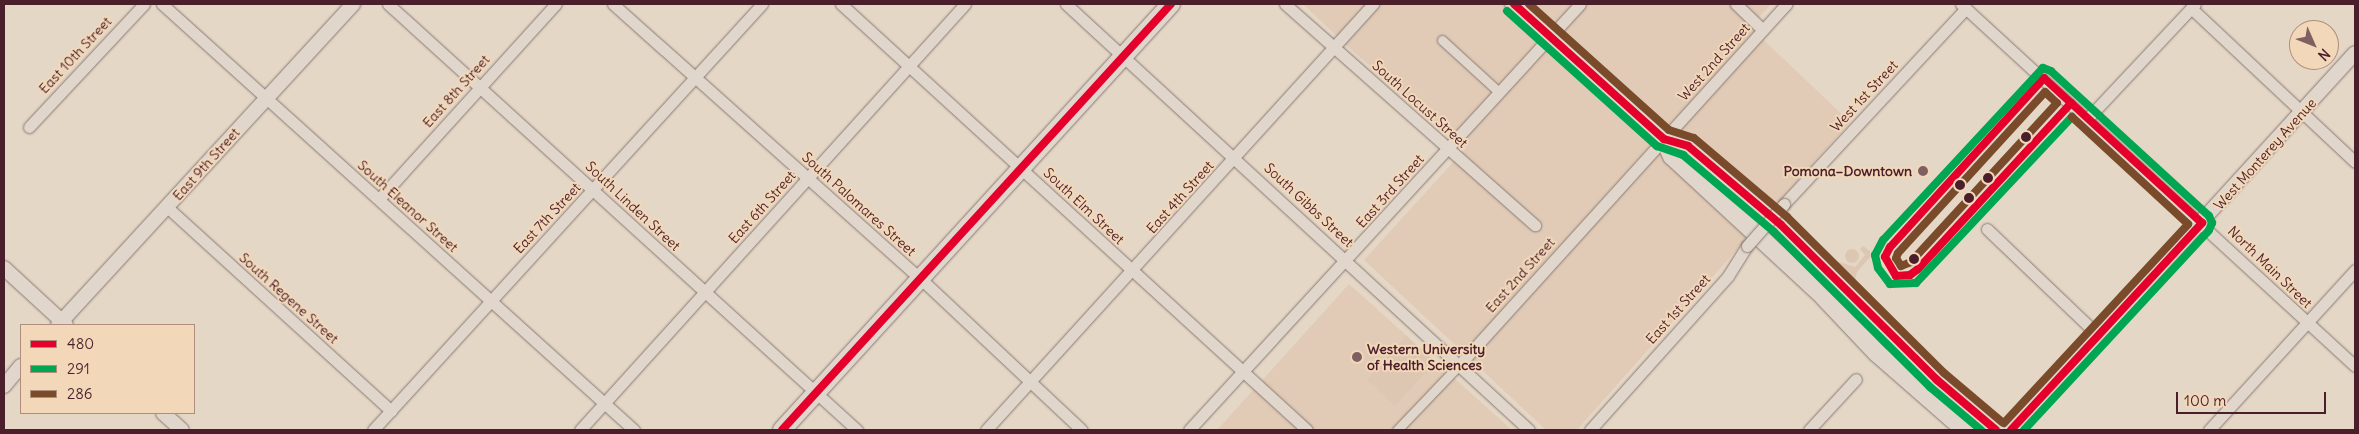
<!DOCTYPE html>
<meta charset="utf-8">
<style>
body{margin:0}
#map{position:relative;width:2359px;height:434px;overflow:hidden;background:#e5d7c6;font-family:Delius,sans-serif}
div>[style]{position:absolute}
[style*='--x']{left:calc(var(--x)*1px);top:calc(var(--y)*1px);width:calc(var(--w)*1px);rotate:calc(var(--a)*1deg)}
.built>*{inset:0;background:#e1cbb6}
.green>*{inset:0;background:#ddc7b2}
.round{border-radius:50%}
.roads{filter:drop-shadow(0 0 1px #887a74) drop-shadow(0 0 1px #887a74)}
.pedestrian>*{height:9px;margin:-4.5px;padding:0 4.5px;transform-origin:4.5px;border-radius:4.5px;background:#e0d6cb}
.minor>*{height:11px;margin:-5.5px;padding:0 5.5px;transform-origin:5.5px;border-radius:5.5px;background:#e0d6cb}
.tertiary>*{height:14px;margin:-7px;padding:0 7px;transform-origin:7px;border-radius:7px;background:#e0d6cb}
.primary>*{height:18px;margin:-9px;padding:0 9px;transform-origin:9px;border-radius:9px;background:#e0d6cb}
.bridges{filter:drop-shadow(0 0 1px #887a74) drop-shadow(0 0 1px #887a74)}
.minor-bridge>*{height:11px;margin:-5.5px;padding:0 5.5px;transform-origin:5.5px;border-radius:5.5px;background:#e0d6cb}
.bus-1>*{height:8px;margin:-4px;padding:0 4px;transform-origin:4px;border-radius:4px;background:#e4002b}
.bus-2>*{height:8px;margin:-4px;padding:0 4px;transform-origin:4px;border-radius:4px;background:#00a651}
.bus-3>*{height:8px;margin:-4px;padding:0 4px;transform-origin:4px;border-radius:4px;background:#7a4b2a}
.dots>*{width:14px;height:14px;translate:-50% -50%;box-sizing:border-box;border:2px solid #f2d8b9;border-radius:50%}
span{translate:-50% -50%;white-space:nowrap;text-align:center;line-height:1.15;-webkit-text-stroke:4px #f2d8b9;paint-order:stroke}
.street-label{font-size:14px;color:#4a1f2b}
.poi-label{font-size:14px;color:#4a1f2b;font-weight:700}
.right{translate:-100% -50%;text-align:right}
.left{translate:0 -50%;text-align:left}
.frame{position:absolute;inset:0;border:5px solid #4a1f2b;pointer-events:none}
.legend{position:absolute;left:20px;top:324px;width:175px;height:90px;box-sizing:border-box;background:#f2d8b9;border:1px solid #af8e80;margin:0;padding:6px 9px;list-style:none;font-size:15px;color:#4a1f2b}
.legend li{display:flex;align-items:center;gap:10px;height:25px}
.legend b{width:25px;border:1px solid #af8e80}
.north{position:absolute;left:2289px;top:20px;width:50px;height:50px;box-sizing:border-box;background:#f2d8b9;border:1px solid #af8e80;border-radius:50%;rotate:134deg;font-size:14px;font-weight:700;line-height:20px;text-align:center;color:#4a1f2b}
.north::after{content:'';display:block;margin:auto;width:18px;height:22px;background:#805f61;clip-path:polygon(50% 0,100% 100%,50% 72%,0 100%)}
.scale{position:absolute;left:2176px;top:392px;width:150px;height:22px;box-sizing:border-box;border:2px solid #4a1f2b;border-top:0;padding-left:6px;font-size:15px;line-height:18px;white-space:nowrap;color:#4a1f2b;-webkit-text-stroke:4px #f2d8b9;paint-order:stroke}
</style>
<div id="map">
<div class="built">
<i style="clip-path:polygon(1303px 4px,1771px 4px,1750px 27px,1850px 122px,1577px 430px,1546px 430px,1364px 260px,1466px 148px,1348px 47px)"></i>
<i style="clip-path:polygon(1349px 284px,1512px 430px,1217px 430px)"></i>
</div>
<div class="green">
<i style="clip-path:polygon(1863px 246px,1870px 251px,1870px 257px,1857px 272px,1855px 280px,1836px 261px,1855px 267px,1865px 255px,1860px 249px)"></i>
<i class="round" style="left:1845px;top:249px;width:14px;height:14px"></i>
<i style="clip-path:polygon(1406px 336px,1435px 362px,1395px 406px,1367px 380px)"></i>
</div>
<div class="roads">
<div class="pedestrian">
<i style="--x:1442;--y:40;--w:77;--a:42.4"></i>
<i style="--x:1397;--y:430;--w:91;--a:-46.3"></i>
</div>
<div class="minor">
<i style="--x:162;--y:4;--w:636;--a:42.07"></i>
<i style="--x:388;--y:4;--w:634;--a:42.25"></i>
<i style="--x:613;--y:4;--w:414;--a:41.8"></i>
<i style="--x:922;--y:280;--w:219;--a:43.2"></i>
<i style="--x:841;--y:4;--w:631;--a:42.43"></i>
<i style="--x:1066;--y:4;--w:629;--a:42.62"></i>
<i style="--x:1285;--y:4;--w:334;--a:41.5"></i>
<i style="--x:1736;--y:4;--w:37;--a:44"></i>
<i style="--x:1961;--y:4;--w:535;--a:42.58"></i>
<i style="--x:2191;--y:8;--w:225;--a:43.2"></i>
<i style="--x:2088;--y:118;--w:156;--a:-46.8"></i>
<i style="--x:29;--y:127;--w:168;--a:-46.9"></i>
<i style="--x:379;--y:199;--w:263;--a:-47.8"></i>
<i style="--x:1784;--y:204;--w:267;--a:-47.1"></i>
<i style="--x:167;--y:207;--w:303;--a:42.3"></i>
<i style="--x:1987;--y:229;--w:153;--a:43.7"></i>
<i style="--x:1460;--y:364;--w:486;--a:-47.8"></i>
<i style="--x:373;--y:430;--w:577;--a:-47.6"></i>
<i style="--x:580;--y:430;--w:574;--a:-47.89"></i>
<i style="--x:986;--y:430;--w:576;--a:-47.75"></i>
<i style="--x:1189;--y:430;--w:578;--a:-47.45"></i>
<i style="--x:1590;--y:430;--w:207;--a:-48.1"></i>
<i style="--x:1728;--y:276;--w:36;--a:-58"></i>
<i style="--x:1809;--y:430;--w:69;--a:-47.3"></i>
<i style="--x:2209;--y:430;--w:217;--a:-47.6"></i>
</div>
<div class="tertiary">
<i style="--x:4;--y:268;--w:84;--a:42.6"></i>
<i style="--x:58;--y:325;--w:436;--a:-47.4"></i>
<i style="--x:4;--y:386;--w:26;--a:-50"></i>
<i style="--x:163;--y:413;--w:25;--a:42"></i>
<i style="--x:2011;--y:430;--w:510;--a:-47.62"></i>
</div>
<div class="primary">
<i style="--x:1514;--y:4;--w:202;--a:42"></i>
<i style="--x:1664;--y:139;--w:25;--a:16"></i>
<i style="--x:1688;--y:146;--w:122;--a:40.3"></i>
<i style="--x:1781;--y:225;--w:220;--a:44.8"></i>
<i style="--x:1937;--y:380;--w:77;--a:40.3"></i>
<i style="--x:1664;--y:139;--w:19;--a:65"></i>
<i style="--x:1672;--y:156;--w:207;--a:42.8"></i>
<i style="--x:1824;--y:297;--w:77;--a:46.6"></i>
<i style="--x:1877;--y:353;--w:117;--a:41.2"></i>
<i style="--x:782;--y:430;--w:577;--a:-47.6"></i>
</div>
</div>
<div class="bridges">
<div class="minor-bridge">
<i style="--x:1747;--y:246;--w:56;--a:-48.6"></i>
</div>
</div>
<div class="bus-1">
<i style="--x:1514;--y:4;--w:202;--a:42"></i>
<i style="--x:1664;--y:139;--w:25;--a:16"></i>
<i style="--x:1688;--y:146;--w:122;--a:40.3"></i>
<i style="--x:1781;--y:225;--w:220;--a:44.8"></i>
<i style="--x:1937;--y:380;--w:77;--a:40.3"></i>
<i style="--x:782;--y:430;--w:577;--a:-47.6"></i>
<i style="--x:2011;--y:430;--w:282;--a:-47.3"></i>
<i style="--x:2202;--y:223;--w:214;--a:-137.5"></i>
<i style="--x:2044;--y:78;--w:229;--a:132.3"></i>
<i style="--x:1890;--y:247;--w:11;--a:117"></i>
<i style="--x:1885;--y:257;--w:22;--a:60"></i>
<i style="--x:1896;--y:276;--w:14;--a:-4"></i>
<i style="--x:1910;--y:275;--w:10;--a:-37"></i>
<i style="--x:1918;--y:269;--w:226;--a:-47.3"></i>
</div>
<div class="bus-2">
<i style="--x:1507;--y:11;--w:202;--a:42"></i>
<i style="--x:1657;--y:146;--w:28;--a:19"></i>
<i style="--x:1683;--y:155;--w:119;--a:40.2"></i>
<i style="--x:1774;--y:232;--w:220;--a:44.8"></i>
<i style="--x:1930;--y:387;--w:67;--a:40.1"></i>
<i style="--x:2024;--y:430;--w:272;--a:-47.2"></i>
<i style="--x:2209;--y:230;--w:8;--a:-67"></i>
<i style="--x:2212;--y:223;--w:8;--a:-113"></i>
<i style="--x:2209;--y:216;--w:214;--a:-137.5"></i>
<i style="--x:2051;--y:71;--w:9;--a:-159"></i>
<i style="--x:2043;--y:68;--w:235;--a:132.9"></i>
<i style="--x:1883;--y:240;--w:17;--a:118"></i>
<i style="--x:1875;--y:255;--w:13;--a:77"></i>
<i style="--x:1878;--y:268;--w:20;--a:53"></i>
<i style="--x:1890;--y:284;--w:26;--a:-2"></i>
<i style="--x:1916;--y:283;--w:228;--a:-46.8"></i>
</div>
<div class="bus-3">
<i style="--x:1529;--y:4;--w:188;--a:42"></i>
<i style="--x:1669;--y:130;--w:26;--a:18"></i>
<i style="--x:1694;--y:138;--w:122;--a:40.3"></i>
<i style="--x:1787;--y:217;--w:221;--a:44.8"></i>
<i style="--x:1944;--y:373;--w:76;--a:40.2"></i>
<i style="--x:2045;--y:92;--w:16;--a:43"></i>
<i style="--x:2057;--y:103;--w:216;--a:132.6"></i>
<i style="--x:1911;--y:262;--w:11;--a:158"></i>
<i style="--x:1901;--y:266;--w:9;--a:-122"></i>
<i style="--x:1896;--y:258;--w:5;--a:-68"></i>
<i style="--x:1898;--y:253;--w:218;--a:-47.6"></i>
<i style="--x:2004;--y:423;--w:271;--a:-47.2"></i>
<i style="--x:2188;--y:224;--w:158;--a:-137.3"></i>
</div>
<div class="dots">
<i style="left:2026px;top:137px;background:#4a1f2b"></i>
<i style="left:1923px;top:171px;background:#805f61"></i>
<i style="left:1988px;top:178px;background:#4a1f2b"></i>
<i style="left:1960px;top:185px;background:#4a1f2b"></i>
<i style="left:1969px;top:198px;background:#4a1f2b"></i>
<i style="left:1914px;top:259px;background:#4a1f2b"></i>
<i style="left:1357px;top:357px;background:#805f61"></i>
</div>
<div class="street-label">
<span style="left:75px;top:55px;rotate:-47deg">East 10th Street</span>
<span style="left:1714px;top:62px;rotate:-48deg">West 2nd Street</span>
<span style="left:456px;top:91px;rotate:-48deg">East 8th Street</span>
<span style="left:1864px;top:96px;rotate:-47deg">West 1st Street</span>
<span style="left:1420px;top:104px;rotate:42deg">South Locust Street</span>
<span style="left:2265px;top:154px;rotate:-48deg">West Monterey Avenue</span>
<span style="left:206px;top:164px;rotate:-48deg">East 9th Street</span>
<span style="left:1390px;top:191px;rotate:-48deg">East 3rd Street</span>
<span style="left:1180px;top:197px;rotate:-48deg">East 4th Street</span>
<span style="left:859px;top:204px;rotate:42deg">South Palomares Street</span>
<span style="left:1309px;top:205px;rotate:43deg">South Gibbs Street</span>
<span style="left:408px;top:206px;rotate:42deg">South Eleanor Street</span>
<span style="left:633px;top:206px;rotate:43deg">South Linden Street</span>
<span style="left:1084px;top:206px;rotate:43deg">South Elm Street</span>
<span style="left:762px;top:207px;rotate:-48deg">East 6th Street</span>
<span style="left:547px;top:218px;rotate:-47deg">East 7th Street</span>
<span style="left:2270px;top:267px;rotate:44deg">North Main Street</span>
<span style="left:1520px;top:275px;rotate:-48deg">East 2nd Street</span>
<span style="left:289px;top:298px;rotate:42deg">South Regene Street</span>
<span style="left:1678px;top:309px;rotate:-48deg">East 1st Street</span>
</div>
<div class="poi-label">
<span class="right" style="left:1912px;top:171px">Pomona–Downtown</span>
<span class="left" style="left:1367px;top:357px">Western University<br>of Health Sciences</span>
</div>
<div class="frame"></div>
<ul class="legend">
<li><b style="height:6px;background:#e4002b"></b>480</li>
<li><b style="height:6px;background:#00a651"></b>291</li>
<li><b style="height:6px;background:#7a4b2a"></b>286</li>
</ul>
<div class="north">N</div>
<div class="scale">100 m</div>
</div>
